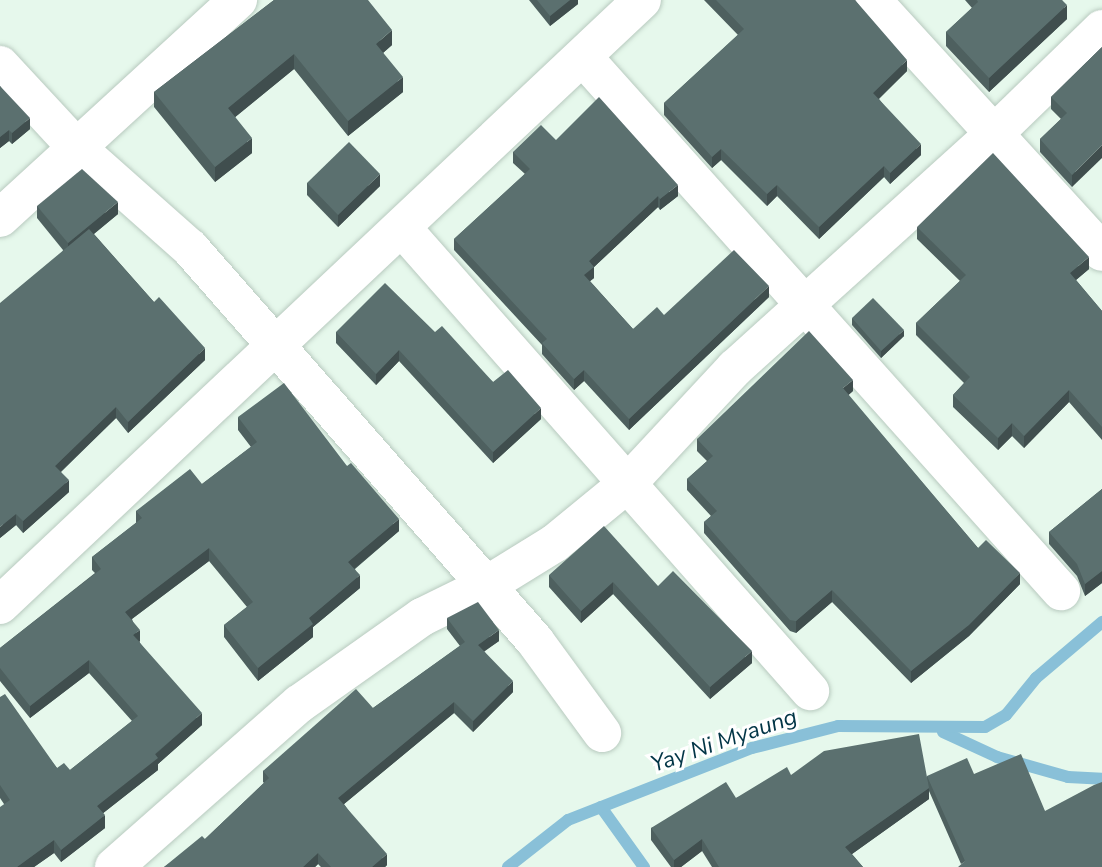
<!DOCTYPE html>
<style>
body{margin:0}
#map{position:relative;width:1102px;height:867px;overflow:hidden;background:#e6f8ec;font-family:"Nunito Sans",sans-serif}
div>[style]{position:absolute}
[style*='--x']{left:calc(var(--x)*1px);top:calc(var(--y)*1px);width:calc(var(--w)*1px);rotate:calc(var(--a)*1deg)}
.stream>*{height:12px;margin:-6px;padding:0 6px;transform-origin:6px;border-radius:6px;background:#89c0d8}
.roads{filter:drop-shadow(0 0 2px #b8cabf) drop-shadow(0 0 2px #b8cabf)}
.street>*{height:38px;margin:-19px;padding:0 19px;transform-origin:19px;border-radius:19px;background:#fff}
.wall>*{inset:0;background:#4e605f}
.shaded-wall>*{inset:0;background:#404e4e}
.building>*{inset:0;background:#5b706f}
span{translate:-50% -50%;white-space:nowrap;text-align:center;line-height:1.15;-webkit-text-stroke:6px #fff;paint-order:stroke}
.water-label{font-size:23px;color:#023546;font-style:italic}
</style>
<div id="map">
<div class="stream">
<i style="--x:943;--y:732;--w:60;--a:24.8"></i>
<i style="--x:997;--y:757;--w:74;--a:15.7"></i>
<i style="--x:1068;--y:777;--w:34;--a:3"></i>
<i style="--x:601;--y:807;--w:74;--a:54.4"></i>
<i style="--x:508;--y:867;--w:76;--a:-38.1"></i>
<i style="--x:568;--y:820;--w:198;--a:-21.4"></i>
<i style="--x:752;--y:748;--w:89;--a:-14.3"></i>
<i style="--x:838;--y:726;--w:147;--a:0.4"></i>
<i style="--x:985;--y:727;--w:24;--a:-30"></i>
<i style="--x:1006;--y:715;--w:48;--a:-51"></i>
<i style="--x:1036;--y:678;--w:87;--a:-40.3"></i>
</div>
<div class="roads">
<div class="street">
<i style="--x:872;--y:0;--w:341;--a:47.6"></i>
<i style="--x:583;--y:57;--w:717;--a:48.17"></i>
<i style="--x:0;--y:65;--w:110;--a:47.2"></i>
<i style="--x:75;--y:146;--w:154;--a:41.6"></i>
<i style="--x:190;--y:248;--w:523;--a:48.72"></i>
<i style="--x:535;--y:641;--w:114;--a:53.9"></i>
<i style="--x:0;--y:218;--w:323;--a:-42.5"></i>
<i style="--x:403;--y:229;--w:616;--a:48.62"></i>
<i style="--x:0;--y:605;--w:882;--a:-43.3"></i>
<i style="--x:114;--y:867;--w:247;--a:-41.4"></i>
<i style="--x:299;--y:704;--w:151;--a:-35.3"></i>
<i style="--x:422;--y:617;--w:72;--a:-26.2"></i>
<i style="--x:487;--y:585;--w:80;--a:-31.7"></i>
<i style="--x:555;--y:543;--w:94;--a:-39.4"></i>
<i style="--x:628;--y:483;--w:157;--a:-47.1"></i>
<i style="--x:735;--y:368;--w:348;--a:-42.1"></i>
<i style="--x:993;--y:135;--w:152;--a:-44.2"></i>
</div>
</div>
<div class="wall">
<i style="clip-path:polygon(274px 0,392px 45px,383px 53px,403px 92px,348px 136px,294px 69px,235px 117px,252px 153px,215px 182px,154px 107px,154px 92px)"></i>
<i style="clip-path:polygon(529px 0,578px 0,578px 4px,550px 26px)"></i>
<i style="clip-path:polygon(704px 0,855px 0,907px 71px,879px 99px,921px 155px,890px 184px,884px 177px,819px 239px,777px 196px,767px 206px,721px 160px,712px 168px,664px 115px,664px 103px,738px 35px)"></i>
<i style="clip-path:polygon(965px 0,1062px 0,1067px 19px,989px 92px,946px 46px,946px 32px,972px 8px)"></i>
<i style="clip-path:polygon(1102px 47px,1072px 187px,1040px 152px,1040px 139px,1061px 119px,1051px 109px,1051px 97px)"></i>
<i style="clip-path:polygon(0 86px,30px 129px,12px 144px,9px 141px,0 148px)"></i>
<i style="clip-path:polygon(556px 140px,678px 196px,660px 210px,658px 207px,594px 267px,594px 278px,590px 281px,633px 329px,664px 315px,769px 297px,629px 430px,584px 381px,574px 390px,542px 354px,542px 345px,454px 250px,454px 239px,525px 174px,513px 163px,513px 152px)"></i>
<i style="clip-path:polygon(307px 183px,380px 186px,338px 227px,307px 195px)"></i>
<i style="clip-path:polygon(37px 206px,118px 214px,94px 234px,205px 360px,128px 433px,116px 418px,61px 472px,69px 492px,23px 533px,16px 525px,0 538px,63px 250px,37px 218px)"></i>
<i style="clip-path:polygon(917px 227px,1089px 269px,1076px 280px,1102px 311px,1102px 440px,1069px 402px,1024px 448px,1012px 436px,998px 450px,953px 407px,953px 395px,964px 383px,916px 335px,916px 323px,960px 281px,917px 239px)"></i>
<i style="clip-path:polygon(852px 318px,904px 336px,881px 358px,852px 325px)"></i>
<i style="clip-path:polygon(336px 332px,435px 332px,493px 382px,541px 419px,493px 463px,399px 361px,376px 385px,336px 343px)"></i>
<i style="clip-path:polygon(853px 391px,848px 395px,978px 548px,1020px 584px,969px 636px,911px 683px,832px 602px,796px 633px,790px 631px,704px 533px,704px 522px,711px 516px,687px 490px,687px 479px,707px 461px,697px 451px,697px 439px)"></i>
<i style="clip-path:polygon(238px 417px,347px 466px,399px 531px,355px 569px,360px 588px,313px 627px,313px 637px,258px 681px,224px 637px,224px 625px,247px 607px,209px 561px,132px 619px,140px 643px,202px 725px,158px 764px,158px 770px,103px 813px,105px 828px,61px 862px,54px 853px,34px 867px,0 867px,4px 804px,0 798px,0 697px,57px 768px,70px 770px,132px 721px,89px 673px,30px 718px,0 681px,0 648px,95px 573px,92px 570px,92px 557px,136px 523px,136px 511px,202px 484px,251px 447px,238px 430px)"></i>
<i style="clip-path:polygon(1102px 489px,1102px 583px,1085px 596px,1077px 576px,1049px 544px,1049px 532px)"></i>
<i style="clip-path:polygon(549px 575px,658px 586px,752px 663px,710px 699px,613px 594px,581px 623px,549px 587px)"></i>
<i style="clip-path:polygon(447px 618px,499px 641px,484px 651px,513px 692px,473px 732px,454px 713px,344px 804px,387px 865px,385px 867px,321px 867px,318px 864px,315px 867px,164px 867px,205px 839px,264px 783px,263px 782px,263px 771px,373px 708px,460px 646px,447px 629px)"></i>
<i style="clip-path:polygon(974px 774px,1045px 811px,961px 864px,929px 791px,929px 799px,852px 854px,863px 867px,712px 867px,702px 851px,681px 867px,671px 867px,651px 840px,651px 828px,736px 798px,791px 775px,927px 779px,927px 776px)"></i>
</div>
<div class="shaded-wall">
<i style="clip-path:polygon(570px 0,578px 0,578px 4px,550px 26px,550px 16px)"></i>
<i style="clip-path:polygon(1067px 5px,1067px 19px,989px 92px,989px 78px)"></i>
<i style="clip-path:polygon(392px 30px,392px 45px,376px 59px,376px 44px)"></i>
<i style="clip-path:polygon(294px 54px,294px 69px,228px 123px,228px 108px)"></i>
<i style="clip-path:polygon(907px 60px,907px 71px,873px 104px,873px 93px)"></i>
<i style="clip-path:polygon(403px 77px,403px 92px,348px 136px,348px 121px)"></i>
<i style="clip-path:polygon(30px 118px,30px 129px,12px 144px,12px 133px)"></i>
<i style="clip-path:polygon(9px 130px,9px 141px,0 148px,0 137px)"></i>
<i style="clip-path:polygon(252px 138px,252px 153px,215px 182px,215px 167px)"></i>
<i style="clip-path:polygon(921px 144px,921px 155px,890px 184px,890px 173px)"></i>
<i style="clip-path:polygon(1102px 145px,1102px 158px,1072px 187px,1072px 175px)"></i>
<i style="clip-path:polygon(721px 149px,721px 160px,712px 168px,712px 157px)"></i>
<i style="clip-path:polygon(884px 166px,884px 177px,819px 239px,819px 227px)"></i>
<i style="clip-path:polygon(380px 174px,380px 186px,338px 227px,338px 215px)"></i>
<i style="clip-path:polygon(678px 185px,678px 196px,660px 210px,660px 199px)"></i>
<i style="clip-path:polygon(777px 185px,777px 196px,767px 206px,767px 194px)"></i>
<i style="clip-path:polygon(658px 196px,658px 207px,594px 267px,594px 278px,584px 286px,584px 275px,589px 261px)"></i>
<i style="clip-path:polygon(118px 202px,118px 214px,68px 255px,68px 243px)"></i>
<i style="clip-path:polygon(1089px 257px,1089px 269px,1070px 285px,1070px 273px)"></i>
<i style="clip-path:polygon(769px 286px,769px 297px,629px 430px,629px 419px)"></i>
<i style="clip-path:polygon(904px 330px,904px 336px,881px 358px,881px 351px)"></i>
<i style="clip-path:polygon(205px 348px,205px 360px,128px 433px,128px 422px)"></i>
<i style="clip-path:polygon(399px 350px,399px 361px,376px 385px,376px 374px)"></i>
<i style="clip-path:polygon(584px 370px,584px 381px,574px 390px,574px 379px)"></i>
<i style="clip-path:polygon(853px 380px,853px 391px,843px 400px,843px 388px)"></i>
<i style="clip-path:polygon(1069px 390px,1069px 402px,1024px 448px,1024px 436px)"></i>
<i style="clip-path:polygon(116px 407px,116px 418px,55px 477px,55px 466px)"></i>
<i style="clip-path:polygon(541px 408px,541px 419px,493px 463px,493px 452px)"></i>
<i style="clip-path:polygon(1012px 423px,1012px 436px,998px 450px,998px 438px)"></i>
<i style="clip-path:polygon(69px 480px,69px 492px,23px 533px,23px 521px)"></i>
<i style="clip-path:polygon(16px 514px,16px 525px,0 538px,0 527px)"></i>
<i style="clip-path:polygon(399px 519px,399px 531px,348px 574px,348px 562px)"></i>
<i style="clip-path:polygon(209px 548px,209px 561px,125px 624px,125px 612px)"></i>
<i style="clip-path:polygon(1102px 571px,1102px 583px,1085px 596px,1085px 584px)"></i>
<i style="clip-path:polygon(1020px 573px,1020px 584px,969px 636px,911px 683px,911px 671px)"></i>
<i style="clip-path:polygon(360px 575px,360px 588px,313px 627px,313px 637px,258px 681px,258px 668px,309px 618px)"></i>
<i style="clip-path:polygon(613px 582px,613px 594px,581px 623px,581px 611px)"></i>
<i style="clip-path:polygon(832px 590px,832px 602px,796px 633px,796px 621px)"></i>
<i style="clip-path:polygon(140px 630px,140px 642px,133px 635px)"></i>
<i style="clip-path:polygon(499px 630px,499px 641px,478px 656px,478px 645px)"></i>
<i style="clip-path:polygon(752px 651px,752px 663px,710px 699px,710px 687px)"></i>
<i style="clip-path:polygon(89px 660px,89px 673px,30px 718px,30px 706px)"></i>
<i style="clip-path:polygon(513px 681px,513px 692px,473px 732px,473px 721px)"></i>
<i style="clip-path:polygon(454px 702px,454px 713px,338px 809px,338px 798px)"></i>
<i style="clip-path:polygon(202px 713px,202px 725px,158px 764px,158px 770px,97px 818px,97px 806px)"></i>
<i style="clip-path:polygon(929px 788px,929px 799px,845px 859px,845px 847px)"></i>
<i style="clip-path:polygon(105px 815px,105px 828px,61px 862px,61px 850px)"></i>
<i style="clip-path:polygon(702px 839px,702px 851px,681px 867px,674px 867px,674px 860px)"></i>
<i style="clip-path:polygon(54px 840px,54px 853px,34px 867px,17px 867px)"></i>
<i style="clip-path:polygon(318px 853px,318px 864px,315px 867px,303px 867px)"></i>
<i style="clip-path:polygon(387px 854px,387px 865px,385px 867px,372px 867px)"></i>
</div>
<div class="building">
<i style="clip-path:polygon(274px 0,368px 0,392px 30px,376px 44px,403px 77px,348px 121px,294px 54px,228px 108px,252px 138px,215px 167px,154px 92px)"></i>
<i style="clip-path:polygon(537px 0,570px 0,550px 16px)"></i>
<i style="clip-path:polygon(716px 0,855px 0,907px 60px,873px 93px,921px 144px,890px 173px,884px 166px,819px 227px,777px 185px,767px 194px,721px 149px,712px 157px,664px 103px,744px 29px)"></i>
<i style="clip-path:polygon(977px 0,1062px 0,1067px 5px,989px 78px,946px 32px,978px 2px)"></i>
<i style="clip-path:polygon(1102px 47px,1102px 145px,1072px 175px,1040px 139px,1067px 113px,1051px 97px)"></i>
<i style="clip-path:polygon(0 86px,30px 118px,12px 133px,9px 130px,0 137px)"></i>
<i style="clip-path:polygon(599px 97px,678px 185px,660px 199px,658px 196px,589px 261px,594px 267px,584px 275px,633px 329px,657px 307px,664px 315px,734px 250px,769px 286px,629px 419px,584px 370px,574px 379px,542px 343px,547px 339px,454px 239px,530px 169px,513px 152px,541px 125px,556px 140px)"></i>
<i style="clip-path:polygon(349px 142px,380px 174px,338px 215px,307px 183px)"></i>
<i style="clip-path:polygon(993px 153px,1089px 257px,1070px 273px,1102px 311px,1102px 427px,1069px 390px,1024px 436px,1012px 423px,998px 438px,953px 395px,970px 377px,916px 323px,966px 275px,917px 227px)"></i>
<i style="clip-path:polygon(82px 169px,118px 202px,68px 243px,37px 206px)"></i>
<i style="clip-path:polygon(89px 229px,154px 302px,159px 297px,205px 348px,128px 422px,116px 407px,55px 466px,69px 480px,23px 521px,16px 514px,0 527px,0 303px)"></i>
<i style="clip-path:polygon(385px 283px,435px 332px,442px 326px,493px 382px,508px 370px,541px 408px,493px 452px,399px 350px,376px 374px,336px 332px)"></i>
<i style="clip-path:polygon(873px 298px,904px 330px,881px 351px,852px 318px)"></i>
<i style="clip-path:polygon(809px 331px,853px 380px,843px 388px,978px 548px,986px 540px,1020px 573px,969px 625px,911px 671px,832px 590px,796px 621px,790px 620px,704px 522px,717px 511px,687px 479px,713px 456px,697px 439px)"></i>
<i style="clip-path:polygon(284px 383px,347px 466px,351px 463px,399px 519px,348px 562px,360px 575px,309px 618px,313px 624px,258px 668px,224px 625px,253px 602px,209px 548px,125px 612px,140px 630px,133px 635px,202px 713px,155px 754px,158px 758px,97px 806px,105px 815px,61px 850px,54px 840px,17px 867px,0 867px,0 807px,10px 800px,0 785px,0 697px,5px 694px,57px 768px,64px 763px,70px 770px,138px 716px,89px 660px,30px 706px,0 668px,0 648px,101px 569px,92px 557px,142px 518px,136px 511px,190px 469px,202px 484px,257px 442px,238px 417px)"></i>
<i style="clip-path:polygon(1102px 489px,1102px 571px,1085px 584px,1077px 564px,1049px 532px)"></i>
<i style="clip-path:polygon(604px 526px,658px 586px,673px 571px,752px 651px,710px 687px,613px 582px,581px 611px,549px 575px)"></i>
<i style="clip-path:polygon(478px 602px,499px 630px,478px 645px,513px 681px,473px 721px,454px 702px,338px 798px,387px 854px,372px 867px,331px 867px,318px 853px,303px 867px,164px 867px,202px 836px,205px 839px,269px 778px,263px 771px,356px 689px,373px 708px,465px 642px,447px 618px)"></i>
<i style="clip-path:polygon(919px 734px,929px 788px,845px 847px,863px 867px,719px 867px,702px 839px,674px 860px,651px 828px,726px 782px,736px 798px,787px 767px,791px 775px,824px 751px)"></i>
<i style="clip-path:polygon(1021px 754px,1045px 811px,1094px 785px,1102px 782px,1102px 867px,958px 867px,965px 861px,927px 776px,967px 758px,974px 774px)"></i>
</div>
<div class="water-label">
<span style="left:724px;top:741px;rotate:-19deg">Yay Ni Myaung</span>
</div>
</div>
